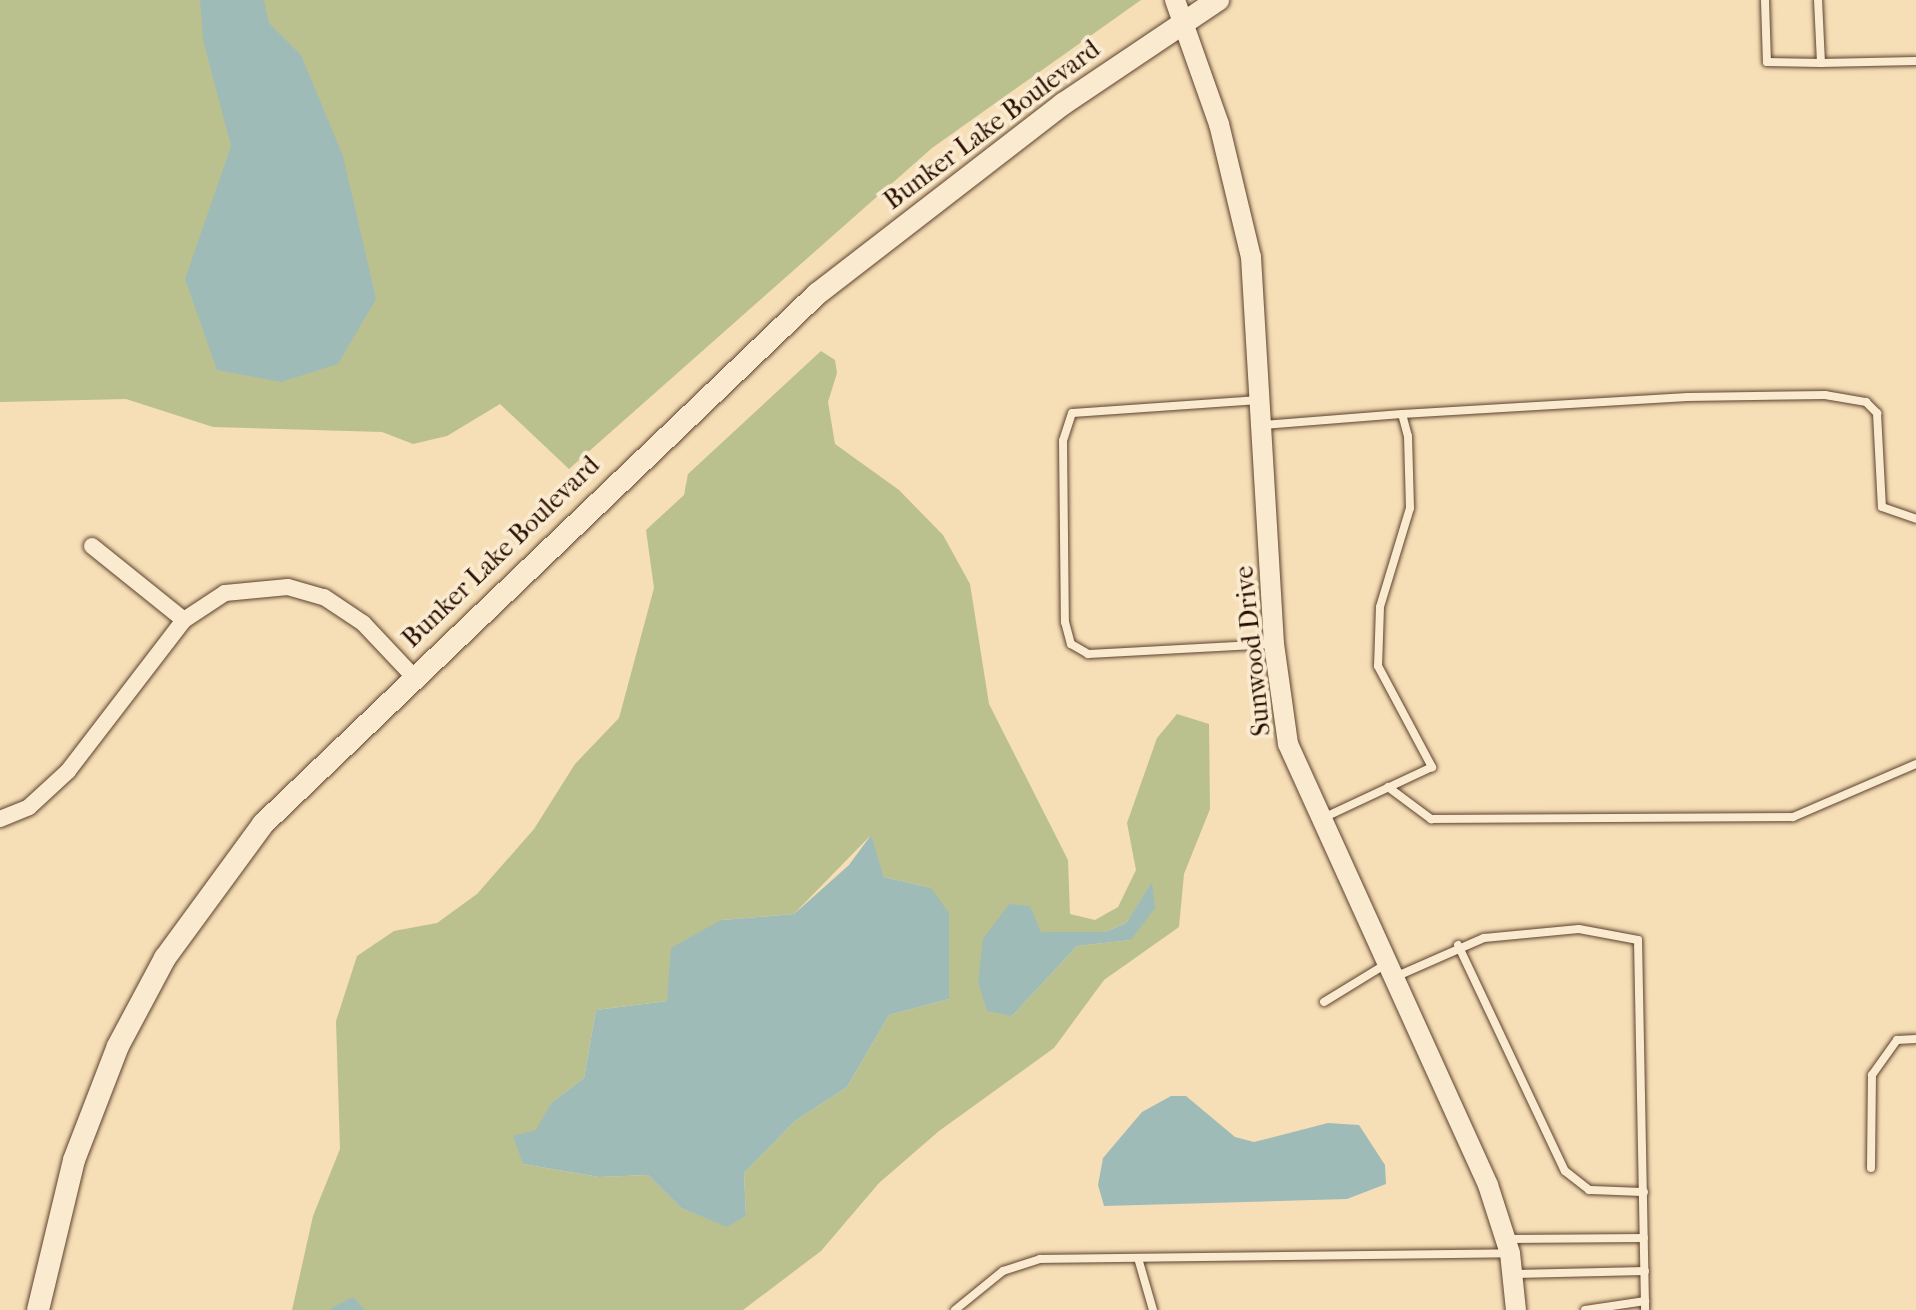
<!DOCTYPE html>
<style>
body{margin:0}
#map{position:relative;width:1916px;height:1310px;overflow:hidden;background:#f6deb6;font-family:"IM FELL French Canon",serif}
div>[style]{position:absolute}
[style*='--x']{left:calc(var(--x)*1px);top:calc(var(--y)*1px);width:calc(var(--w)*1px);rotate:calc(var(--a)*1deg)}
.green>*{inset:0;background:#bbc18e}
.water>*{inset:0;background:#9fbbb7}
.roads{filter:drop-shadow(0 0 2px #5c422e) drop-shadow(0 0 2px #5c422e)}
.service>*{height:8px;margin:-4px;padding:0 4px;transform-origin:4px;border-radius:4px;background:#f9ead0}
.minor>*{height:16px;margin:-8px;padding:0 8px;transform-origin:8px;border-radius:8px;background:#f9ead0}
.tertiary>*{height:20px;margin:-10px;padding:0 10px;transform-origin:10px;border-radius:10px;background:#f9ead0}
.secondary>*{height:22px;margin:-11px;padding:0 11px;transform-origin:11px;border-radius:11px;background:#f9ead0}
span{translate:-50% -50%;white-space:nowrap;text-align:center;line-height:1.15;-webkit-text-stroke:8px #f9ead0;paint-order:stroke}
.street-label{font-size:26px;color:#290e00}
</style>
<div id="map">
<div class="green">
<i style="clip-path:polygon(0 0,1141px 0,932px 148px,569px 469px,500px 404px,447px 436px,413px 444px,382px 432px,213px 427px,126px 399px,0 402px)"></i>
<i style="clip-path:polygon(evenodd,821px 351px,835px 360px,837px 373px,828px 402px,835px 444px,899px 490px,943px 535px,970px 584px,989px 704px,1068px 860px,1070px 914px,1095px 920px,1118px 907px,1136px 870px,1127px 823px,1157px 738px,1177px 714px,1209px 724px,1210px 809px,1184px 874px,1179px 927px,1104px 980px,1054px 1048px,939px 1131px,879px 1183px,821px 1251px,743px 1310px,292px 1310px,313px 1216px,340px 1149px,336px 1021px,357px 956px,394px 931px,437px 923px,477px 894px,534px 829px,575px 764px,619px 718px,654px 588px,646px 530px,684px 495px,688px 474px,821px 351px,870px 836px,884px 877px,931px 888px,949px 999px,889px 1015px,847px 1087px,795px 1121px,744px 1173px,746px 1216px,727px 1226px,681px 1208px,648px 1175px,599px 1177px,523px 1164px,551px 1103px,584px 1078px,596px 1010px,667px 1001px,721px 920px,794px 914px,870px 836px,821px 351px,1152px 884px,1131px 940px,1077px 946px,1012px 1016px,978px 982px,984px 959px,1041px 932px,1105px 932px,1126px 923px,1152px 884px)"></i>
</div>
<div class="water">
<i style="clip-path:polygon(200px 0,264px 0,269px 23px,301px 55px,343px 156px,376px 299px,338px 364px,281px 382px,217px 370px,185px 279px,231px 146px,203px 40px)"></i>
<i style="clip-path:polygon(871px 835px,884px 877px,931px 888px,949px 913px,949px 999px,889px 1015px,847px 1087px,795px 1121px,744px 1173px,746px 1216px,727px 1227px,681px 1208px,648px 1175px,599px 1177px,523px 1164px,513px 1136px,536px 1130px,551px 1103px,584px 1078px,596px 1010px,667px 1001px,671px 948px,721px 920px,794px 914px,849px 865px)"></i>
<i style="clip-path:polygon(1152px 882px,1155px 908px,1131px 940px,1077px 946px,1012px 1016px,987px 1011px,978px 982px,983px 939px,1009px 904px,1030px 906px,1041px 932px,1105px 932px,1126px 923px)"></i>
<i style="clip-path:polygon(1171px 1096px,1186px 1096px,1235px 1137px,1254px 1142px,1328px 1123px,1359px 1125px,1385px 1165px,1386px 1184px,1347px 1199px,1104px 1206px,1098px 1185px,1103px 1158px,1142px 1112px)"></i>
<i style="clip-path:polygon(353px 1297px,365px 1310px,331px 1310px,333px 1307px)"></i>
</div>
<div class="roads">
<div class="service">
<i style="--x:1765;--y:0;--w:62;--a:88.2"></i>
<i style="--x:1767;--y:62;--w:54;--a:1.1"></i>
<i style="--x:1821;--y:63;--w:63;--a:-92.7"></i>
<i style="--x:1821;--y:63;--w:95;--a:-1.2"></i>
<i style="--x:1259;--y:400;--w:187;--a:176"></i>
<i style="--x:1072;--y:413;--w:29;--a:108"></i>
<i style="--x:1063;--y:441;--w:181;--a:89.4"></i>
<i style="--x:1065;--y:622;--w:23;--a:75"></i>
<i style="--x:1071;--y:644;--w:20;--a:30"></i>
<i style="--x:1088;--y:654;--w:186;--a:-3.1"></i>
<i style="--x:1402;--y:414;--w:286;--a:-3.4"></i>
<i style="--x:1687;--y:397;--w:138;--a:-0.8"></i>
<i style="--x:1825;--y:395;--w:42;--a:9.7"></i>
<i style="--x:1866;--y:402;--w:16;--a:45"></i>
<i style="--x:1877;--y:413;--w:94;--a:87"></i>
<i style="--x:1882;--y:507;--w:36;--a:19"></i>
<i style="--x:1263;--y:425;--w:139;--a:-4.5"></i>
<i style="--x:1402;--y:414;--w:23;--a:75"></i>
<i style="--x:1408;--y:436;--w:72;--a:88.4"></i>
<i style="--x:1410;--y:508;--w:103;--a:106.9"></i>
<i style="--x:1380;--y:607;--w:59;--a:91.9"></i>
<i style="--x:1378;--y:666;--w:115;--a:61.9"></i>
<i style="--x:1432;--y:767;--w:123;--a:154.9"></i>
<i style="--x:1388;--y:787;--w:54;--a:36.7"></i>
<i style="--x:1431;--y:819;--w:362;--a:-0.3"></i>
<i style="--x:1793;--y:817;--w:134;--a:-23.3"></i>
<i style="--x:1458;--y:945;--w:250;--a:64.7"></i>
<i style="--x:1565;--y:1171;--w:31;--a:38"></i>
<i style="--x:1589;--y:1190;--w:55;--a:2.1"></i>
<i style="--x:1395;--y:977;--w:97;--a:-23.7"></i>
<i style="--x:1484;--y:938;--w:95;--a:-5.4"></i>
<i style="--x:1579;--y:929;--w:60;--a:10.6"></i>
<i style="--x:1638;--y:940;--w:370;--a:88.9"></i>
<i style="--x:1324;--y:1002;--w:73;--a:-31.5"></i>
<i style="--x:1871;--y:1168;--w:93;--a:-89.4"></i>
<i style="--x:1872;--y:1075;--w:43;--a:-54.5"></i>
<i style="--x:1897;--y:1040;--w:19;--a:-3"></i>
<i style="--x:1507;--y:1239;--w:137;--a:-0.4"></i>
<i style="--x:1138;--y:1258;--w:54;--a:73.9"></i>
<i style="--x:1515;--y:1274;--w:130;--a:-1.3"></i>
<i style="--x:955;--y:1310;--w:62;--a:-39.1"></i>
<i style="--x:1003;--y:1271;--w:39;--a:-18"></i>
<i style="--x:1040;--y:1259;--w:470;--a:-0.7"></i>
<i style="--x:1585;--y:1310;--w:61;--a:-8.5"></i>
</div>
<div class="minor">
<i style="--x:92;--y:546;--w:118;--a:38.8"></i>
<i style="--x:0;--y:819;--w:31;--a:-22"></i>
<i style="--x:29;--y:807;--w:53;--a:-42.7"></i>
<i style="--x:68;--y:771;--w:190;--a:-52.5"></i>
<i style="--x:184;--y:620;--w:49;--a:-33.4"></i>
<i style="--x:225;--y:593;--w:63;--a:-5.4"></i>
<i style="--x:288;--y:587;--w:37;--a:16"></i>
<i style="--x:324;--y:597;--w:47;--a:33.7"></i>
<i style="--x:363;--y:623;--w:73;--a:46.7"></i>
</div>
<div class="tertiary">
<i style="--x:1175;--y:0;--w:132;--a:70.5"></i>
<i style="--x:1219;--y:124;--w:137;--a:76.5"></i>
<i style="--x:1251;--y:257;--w:388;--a:86.6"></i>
<i style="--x:1274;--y:644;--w:101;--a:82"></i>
<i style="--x:1288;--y:744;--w:484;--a:65.6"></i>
<i style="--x:1488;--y:1185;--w:71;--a:72.1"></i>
<i style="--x:1510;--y:1253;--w:57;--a:84"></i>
</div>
<div class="secondary">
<i style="--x:38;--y:1310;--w:154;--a:-76.5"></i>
<i style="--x:74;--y:1160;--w:122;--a:-68.9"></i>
<i style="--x:118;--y:1046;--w:100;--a:-61.9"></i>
<i style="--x:165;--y:958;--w:166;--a:-53.8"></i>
<i style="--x:263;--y:824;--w:767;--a:-43.73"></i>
<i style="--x:817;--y:294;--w:311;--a:-37.7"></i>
<i style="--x:1063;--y:104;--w:187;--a:-33.9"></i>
</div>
</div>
<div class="street-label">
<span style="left:992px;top:125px;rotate:-37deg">Bunker Lake Boulevard</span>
<span style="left:501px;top:552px;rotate:-44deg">Bunker Lake Boulevard</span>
<span style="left:1253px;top:651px;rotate:-96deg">Sunwood Drive</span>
</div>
</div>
